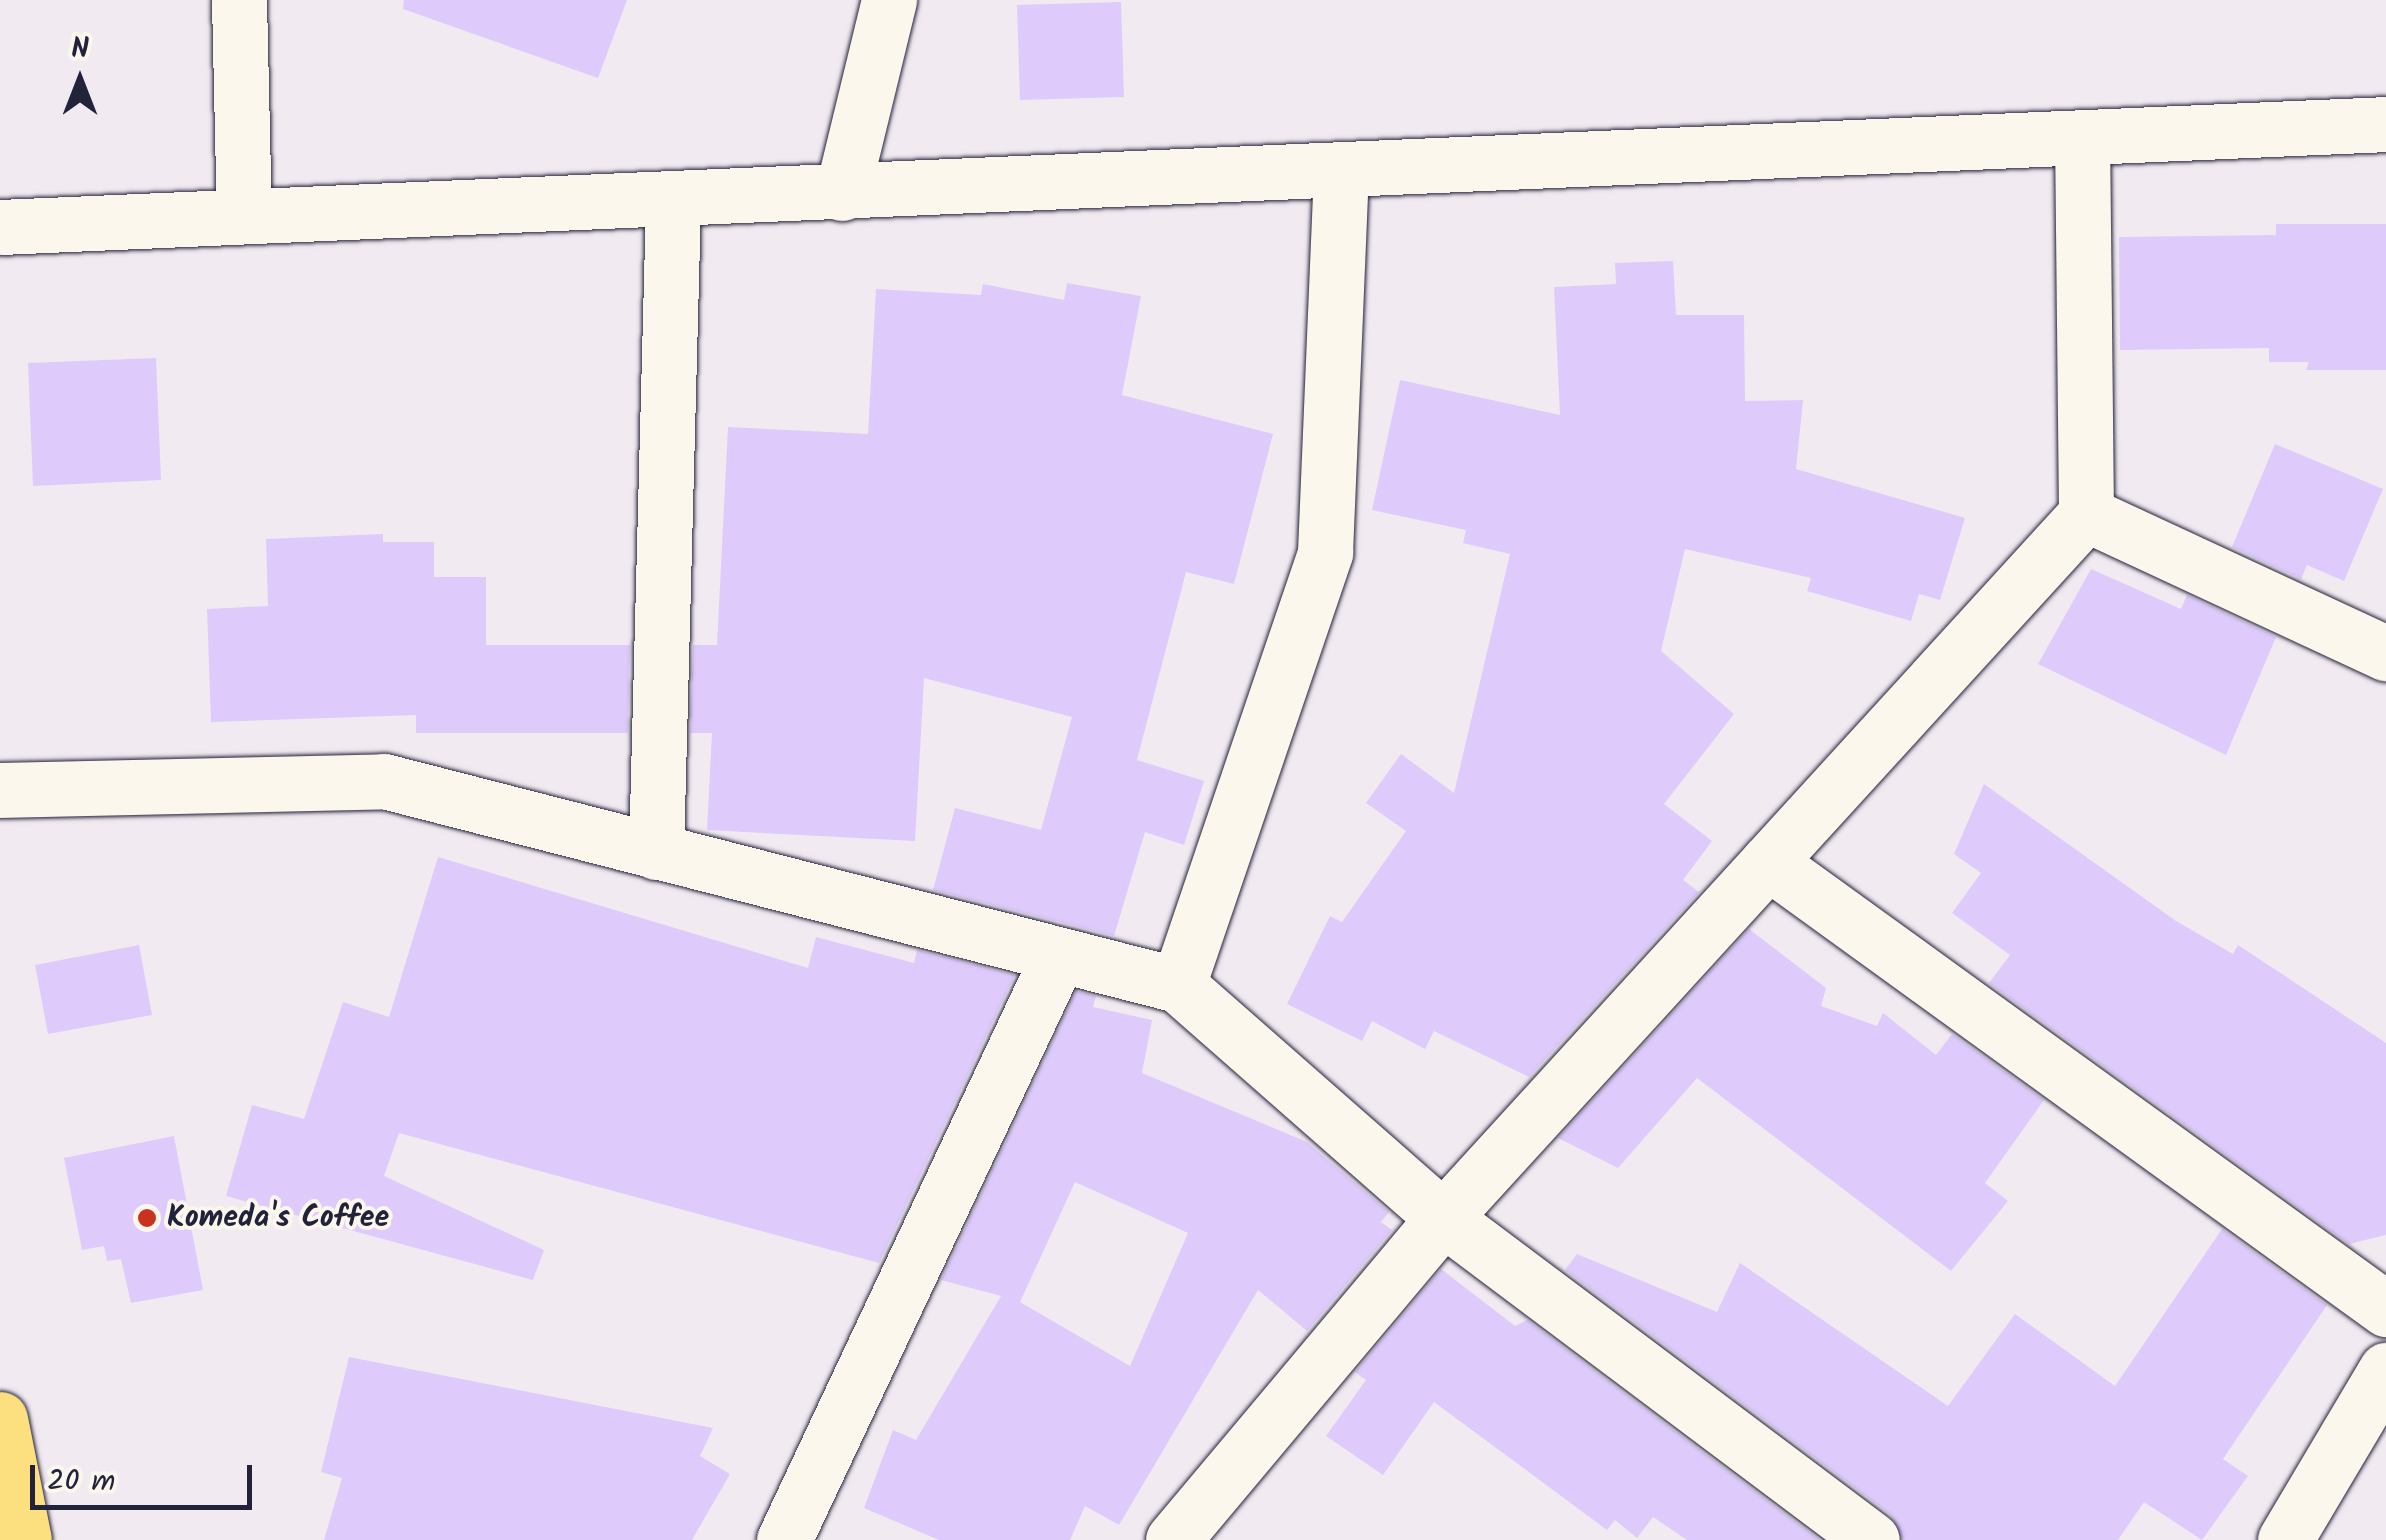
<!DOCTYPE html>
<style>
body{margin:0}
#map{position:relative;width:2386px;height:1540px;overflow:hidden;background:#f2eaf1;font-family:Kalam,sans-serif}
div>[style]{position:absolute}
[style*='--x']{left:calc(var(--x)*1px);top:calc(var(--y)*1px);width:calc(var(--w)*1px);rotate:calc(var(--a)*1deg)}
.building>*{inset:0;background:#decbfc}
.roads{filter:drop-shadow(0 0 2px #22223b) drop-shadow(0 0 2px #22223b)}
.minor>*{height:55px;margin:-27.5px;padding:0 27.5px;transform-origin:27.5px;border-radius:27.5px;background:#fbf7ec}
.major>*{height:55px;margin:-27.5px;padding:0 27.5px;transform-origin:27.5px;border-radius:27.5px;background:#fce080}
.dots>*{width:28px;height:28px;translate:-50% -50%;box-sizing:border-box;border:5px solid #fbf7ec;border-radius:50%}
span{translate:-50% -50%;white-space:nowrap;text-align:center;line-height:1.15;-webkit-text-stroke:8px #fbf7ec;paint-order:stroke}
.poi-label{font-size:30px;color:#22223b;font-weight:700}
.left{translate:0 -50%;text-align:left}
.north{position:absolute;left:30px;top:30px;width:100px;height:100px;-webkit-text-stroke:8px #fbf7ec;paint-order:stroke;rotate:0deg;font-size:28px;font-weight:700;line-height:40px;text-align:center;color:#22223b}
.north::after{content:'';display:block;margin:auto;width:35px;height:45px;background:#22223b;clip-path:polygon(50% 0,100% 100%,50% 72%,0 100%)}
.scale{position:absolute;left:30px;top:1465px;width:222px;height:45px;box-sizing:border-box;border:5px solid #22223b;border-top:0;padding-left:12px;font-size:30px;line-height:35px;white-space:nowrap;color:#22223b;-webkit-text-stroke:8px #fbf7ec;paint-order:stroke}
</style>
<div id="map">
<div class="building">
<i style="clip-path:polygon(404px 0,627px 0,598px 78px,403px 9px)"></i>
<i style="clip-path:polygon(1121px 2px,1124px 97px,1020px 100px,1017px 5px)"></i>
<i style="clip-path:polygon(2276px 224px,2386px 224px,2386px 370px,2306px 370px,2309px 362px,2269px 362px,2269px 348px,2120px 350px,2119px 237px,2276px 235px)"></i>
<i style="clip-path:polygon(1673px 261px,1676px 315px,1744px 315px,1745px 401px,1803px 400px,1796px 469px,1965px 518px,1940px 600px,1919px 594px,1911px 621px,1807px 591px,1811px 578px,1685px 549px,1661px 651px,1734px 714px,1664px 804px,1712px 841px,1683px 880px,1699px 892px,1529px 1077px,1434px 1031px,1425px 1049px,1372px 1021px,1362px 1041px,1287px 1004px,1330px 916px,1342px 922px,1406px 831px,1366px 803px,1401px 754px,1454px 793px,1510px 554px,1463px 543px,1466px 530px,1372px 510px,1400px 380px,1560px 415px,1554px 287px,1616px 284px,1615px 263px)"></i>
<i style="clip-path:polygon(1067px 283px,1141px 296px,1122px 395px,1273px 434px,1234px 584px,1186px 572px,1137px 760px,1204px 781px,1184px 845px,1145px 832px,1114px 936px,933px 890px,955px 808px,1041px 830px,1072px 717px,924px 678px,915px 841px,707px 830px,712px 733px,690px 733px,693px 645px,717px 645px,728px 427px,868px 434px,876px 289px,981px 295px,983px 284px,1064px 300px)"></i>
<i style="clip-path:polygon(156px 358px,161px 480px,33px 486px,28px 363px)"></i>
<i style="clip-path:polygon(2275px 444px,2383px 489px,2344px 581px,2307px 565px,2301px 579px,2232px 547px)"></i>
<i style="clip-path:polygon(383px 534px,383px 542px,434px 542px,434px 577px,486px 577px,486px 645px,630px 645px,628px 733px,416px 733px,416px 715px,211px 722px,207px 609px,268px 606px,266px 539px)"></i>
<i style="clip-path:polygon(2091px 569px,2181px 609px,2187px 595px,2276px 637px,2226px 755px,2038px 664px)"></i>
<i style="clip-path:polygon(1984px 784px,2176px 921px,2233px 954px,2238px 945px,2386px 1043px,2386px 1235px,2349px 1244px,1989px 983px,2010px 955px,1952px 913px,1981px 873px,1954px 854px)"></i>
<i style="clip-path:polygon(438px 857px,808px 968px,816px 937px,914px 963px,917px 950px,1015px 975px,879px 1263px,399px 1133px,384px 1176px,544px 1250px,533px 1280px,226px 1196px,252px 1105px,304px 1119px,343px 1002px,389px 1017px)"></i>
<i style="clip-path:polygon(1749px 929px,1826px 988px,1821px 1006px,1877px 1026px,1883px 1013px,1936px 1055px,1952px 1034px,2044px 1100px,1985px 1183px,2008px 1201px,1951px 1271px,1697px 1078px,1618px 1168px,1558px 1138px)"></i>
<i style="clip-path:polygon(139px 945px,152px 1015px,48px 1034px,35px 965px)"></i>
<i style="clip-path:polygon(evenodd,1076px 991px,1096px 996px,1093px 1007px,1152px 1020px,1142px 1073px,1307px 1142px,1389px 1212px,1381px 1222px,1392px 1230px,1307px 1331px,1258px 1290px,1119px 1525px,1085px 1506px,1070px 1540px,939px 1540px,864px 1508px,893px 1430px,916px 1440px,1001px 1296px,941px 1280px,1076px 991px,1075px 1182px,1188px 1233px,1130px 1366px,1020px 1302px,1075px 1182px)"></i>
<i style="clip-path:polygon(174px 1136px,203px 1290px,131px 1303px,121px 1259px,107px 1261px,104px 1246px,82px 1250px,64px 1158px)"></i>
<i style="clip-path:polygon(2222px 1229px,2327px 1305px,2223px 1459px,2248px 1476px,2202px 1540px,2144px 1502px,2118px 1540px,1903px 1540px,1891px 1515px,1565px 1270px,1577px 1254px,1717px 1312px,1740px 1263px,1948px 1406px,2015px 1314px,2115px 1386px)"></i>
<i style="clip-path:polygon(1441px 1269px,1515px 1326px,1527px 1320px,1820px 1540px,1687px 1540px,1653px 1517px,1637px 1538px,1615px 1520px,1607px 1530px,1434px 1402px,1383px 1475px,1326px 1436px,1366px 1380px,1355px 1372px)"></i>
<i style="clip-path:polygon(349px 1357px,713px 1428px,700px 1456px,730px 1474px,692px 1540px,324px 1540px,342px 1478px,321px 1472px)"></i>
</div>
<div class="roads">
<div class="minor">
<i style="--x:239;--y:0;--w:215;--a:88.7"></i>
<i style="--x:842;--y:193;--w:199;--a:-76.3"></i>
<i style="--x:0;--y:227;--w:2388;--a:-2.47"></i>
<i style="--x:2086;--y:514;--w:331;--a:24.9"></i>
<i style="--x:0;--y:790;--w:384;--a:-1.3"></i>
<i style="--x:384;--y:781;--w:820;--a:14.41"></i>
<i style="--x:1178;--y:985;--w:353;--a:41.3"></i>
<i style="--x:1443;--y:1218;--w:536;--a:36.89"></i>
<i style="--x:656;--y:852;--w:649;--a:-88.5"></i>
<i style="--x:1768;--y:862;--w:763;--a:35.88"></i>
<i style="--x:1178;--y:985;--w:457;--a:-71.2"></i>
<i style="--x:1325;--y:552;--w:382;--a:-87.6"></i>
<i style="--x:784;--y:1540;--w:642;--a:-64.83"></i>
<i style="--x:1173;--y:1540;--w:420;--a:-50"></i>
<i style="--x:1443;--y:1218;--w:953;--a:-47.59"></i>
<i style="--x:2086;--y:514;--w:377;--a:-90.6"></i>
<i style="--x:2285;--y:1540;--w:198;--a:-59.3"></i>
</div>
<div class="major">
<i style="--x:0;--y:1419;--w:123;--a:78.8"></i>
</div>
</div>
<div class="dots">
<i style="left:147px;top:1218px;background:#c8321e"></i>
</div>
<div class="poi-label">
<span class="left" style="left:167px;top:1218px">Komeda's Coffee</span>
</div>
<div class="north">N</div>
<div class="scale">20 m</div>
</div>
